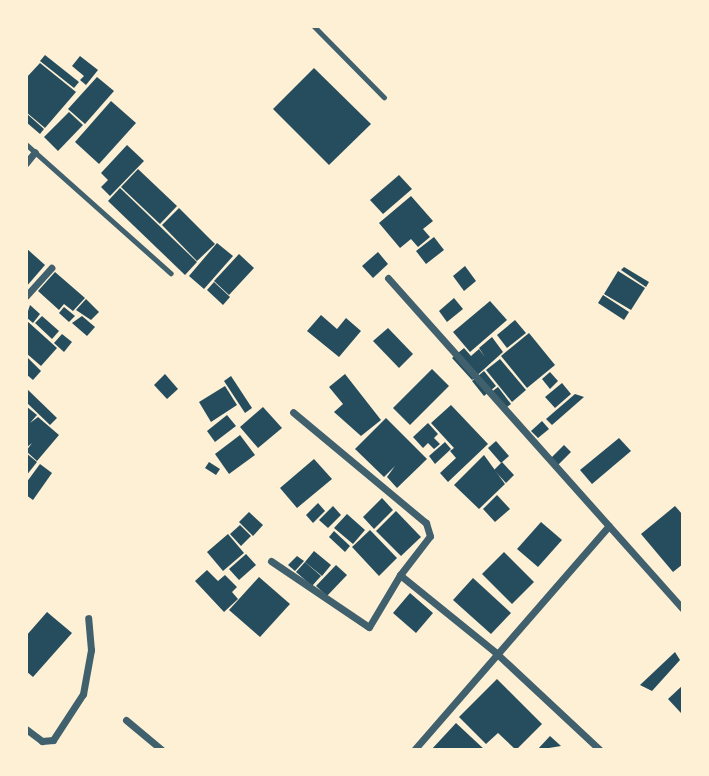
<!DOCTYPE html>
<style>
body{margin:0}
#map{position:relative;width:709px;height:776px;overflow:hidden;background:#fdf0d5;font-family:"Exo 2",sans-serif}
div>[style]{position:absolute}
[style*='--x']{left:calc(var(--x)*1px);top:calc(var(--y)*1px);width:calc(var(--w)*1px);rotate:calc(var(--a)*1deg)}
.building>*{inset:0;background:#264d5e}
.service>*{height:4.5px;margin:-2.25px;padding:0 2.25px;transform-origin:2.25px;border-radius:2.25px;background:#3f606c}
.minor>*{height:7px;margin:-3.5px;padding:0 3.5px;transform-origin:3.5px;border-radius:3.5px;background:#3f606c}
span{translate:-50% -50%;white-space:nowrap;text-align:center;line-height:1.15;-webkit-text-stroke:5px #fdf0d5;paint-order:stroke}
.frame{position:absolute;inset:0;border:28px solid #fdf0d5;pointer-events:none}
</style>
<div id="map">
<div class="building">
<i style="clip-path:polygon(45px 55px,79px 82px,74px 88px,40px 61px)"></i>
<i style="clip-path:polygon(80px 56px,98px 70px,86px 85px,80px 80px,84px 76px,72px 66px)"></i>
<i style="clip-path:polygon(40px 63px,76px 92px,45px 128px,26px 112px,26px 78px)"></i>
<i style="clip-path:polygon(314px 68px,371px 124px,329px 165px,273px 109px)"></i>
<i style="clip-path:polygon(97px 77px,114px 91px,85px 124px,68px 109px)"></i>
<i style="clip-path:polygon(111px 101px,136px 123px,99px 164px,75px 142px)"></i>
<i style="clip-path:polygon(69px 112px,83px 125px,58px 151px,44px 137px)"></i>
<i style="clip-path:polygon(26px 113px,44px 129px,40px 134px,26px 122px)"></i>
<i style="clip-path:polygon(127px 145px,144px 161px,110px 196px,101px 187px,108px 180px,101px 173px)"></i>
<i style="clip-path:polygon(138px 169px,177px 206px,160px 224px,121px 187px)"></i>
<i style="clip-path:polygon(399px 175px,412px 189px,383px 214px,370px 200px)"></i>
<i style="clip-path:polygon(120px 188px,197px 262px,185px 275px,108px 201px)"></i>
<i style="clip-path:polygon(411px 196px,433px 221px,423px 229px,430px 237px,418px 247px,411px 239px,400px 248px,379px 223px)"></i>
<i style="clip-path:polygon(179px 208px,215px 244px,197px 261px,162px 225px)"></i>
<i style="clip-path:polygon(434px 237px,444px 250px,426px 264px,416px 251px)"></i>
<i style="clip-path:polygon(217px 243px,233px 256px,204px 289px,189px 276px)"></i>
<i style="clip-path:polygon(26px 248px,45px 265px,26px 287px)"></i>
<i style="clip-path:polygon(378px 252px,388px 264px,373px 278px,362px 266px)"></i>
<i style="clip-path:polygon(239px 254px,254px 268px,229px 295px,214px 281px)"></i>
<i style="clip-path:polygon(465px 266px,476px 281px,464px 291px,453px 276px)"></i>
<i style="clip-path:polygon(624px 267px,649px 282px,646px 287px,621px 270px)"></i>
<i style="clip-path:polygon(618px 271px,645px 288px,631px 310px,604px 294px)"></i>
<i style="clip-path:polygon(55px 272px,85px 298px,73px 311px,64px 304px,59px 310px,38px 291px)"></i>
<i style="clip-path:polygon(214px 282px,230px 297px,223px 305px,207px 290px)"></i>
<i style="clip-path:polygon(603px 295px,629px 312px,624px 320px,598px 303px)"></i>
<i style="clip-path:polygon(454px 298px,463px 309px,447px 322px,439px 311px)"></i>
<i style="clip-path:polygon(86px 299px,99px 312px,91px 320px,76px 310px)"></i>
<i style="clip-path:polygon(490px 301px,507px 320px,470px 352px,453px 332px)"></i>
<i style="clip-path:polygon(30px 305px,40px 314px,33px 323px,26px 317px)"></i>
<i style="clip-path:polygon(64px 307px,75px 316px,69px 322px,59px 313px)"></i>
<i style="clip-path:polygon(321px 315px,337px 329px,346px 318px,361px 331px,339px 357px,307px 331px)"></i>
<i style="clip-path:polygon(42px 316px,59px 331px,52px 339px,35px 323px)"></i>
<i style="clip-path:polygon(82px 316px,95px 327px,87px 336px,72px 323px)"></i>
<i style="clip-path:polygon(26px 320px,57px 348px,41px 366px,26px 353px)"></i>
<i style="clip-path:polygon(515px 320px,526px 333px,507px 348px,497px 335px)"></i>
<i style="clip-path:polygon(388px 328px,413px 354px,399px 368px,373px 341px)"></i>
<i style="clip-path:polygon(529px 333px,555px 365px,527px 388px,501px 356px)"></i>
<i style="clip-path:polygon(62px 334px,72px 342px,64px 352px,54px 343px)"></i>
<i style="clip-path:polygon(492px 337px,503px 352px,472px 380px,452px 358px,464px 348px,471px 356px,479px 349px,485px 357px,479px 348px)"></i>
<i style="clip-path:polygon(26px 356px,41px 371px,33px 380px,26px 374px)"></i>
<i style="clip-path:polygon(500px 359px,526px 390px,512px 402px,486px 370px)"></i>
<i style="clip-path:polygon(432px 369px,449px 386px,410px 425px,393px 408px)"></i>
<i style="clip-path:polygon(484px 371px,496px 386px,484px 396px,472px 381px)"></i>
<i style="clip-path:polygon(550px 372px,558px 381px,550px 389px,542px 379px)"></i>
<i style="clip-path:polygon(165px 374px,178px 389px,167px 399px,154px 385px)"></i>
<i style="clip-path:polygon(345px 374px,381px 420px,361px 436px,334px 412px,343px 404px,329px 387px)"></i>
<i style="clip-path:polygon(231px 376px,252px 408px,245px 413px,224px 381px)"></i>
<i style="clip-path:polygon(562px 383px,571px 394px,555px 408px,545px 397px)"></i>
<i style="clip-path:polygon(225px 386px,237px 405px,211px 422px,199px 402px)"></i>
<i style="clip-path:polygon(498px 387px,511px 404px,503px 410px,490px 393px)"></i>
<i style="clip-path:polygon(26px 388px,57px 418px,50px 425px,26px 402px)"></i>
<i style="clip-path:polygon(575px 394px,584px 397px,552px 425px,546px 419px)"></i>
<i style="clip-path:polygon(451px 405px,488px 444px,448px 482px,440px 473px,456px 458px,450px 451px,454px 448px,431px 423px)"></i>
<i style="clip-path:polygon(26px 406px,37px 415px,30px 423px,38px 417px,59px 435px,37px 461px,26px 451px,32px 443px,26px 448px)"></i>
<i style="clip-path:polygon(263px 407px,282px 428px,258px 448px,240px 427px)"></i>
<i style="clip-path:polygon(227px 415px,236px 426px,215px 442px,207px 431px)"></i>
<i style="clip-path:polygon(386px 418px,427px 459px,397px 488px,387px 477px,395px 466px,384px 477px,355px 449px)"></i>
<i style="clip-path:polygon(542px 421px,549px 429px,538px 438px,531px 431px)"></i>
<i style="clip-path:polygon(428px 423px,438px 434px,434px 438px,440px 444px,434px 449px,428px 443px,423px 448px,413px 437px)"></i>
<i style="clip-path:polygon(240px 435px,255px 455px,229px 474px,215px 454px)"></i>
<i style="clip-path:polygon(619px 438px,631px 451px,592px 484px,580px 470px)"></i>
<i style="clip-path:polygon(496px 441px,509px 456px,501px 463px,488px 448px)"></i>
<i style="clip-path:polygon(445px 442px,451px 449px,435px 464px,429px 456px)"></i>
<i style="clip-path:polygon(564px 445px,571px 452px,557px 466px,550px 459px)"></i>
<i style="clip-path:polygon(26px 453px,37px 462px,26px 476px)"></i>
<i style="clip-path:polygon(484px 455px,505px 484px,479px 509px,454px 485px)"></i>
<i style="clip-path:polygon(314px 459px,332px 479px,297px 508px,280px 488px)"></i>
<i style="clip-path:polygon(209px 462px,220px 469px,216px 475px,205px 468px)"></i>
<i style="clip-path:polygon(502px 462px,514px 475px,506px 483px,494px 470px)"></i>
<i style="clip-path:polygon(40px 464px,52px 473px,33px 500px,26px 495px,26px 483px)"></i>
<i style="clip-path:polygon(497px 495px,510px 509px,495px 522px,483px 509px)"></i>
<i style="clip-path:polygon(382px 498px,393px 510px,374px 529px,363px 517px)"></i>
<i style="clip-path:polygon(318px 503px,325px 511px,313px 523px,306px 515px)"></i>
<i style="clip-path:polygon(333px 506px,341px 515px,328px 528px,319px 520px)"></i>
<i style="clip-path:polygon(675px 506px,683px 515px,683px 564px,673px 572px,641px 534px)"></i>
<i style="clip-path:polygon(396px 511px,421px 537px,401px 556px,376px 531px)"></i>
<i style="clip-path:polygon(249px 512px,263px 525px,253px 536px,239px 522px)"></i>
<i style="clip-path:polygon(347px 514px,365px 530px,353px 544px,334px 528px)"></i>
<i style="clip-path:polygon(541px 522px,562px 540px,538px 567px,517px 549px)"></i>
<i style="clip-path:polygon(240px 525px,251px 536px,241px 546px,230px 534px)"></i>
<i style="clip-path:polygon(370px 530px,397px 558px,379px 576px,352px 547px)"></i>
<i style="clip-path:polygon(334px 531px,350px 546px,345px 552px,329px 537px)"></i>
<i style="clip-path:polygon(228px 534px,244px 553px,223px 571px,207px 552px)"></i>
<i style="clip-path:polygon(314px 551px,331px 565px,322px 576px,305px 562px)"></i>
<i style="clip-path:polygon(504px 552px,534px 582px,512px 604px,482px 574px)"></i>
<i style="clip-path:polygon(246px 554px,256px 565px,239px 580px,229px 569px)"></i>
<i style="clip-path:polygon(297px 556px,304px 561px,295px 571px,288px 565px)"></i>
<i style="clip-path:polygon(305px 562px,321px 576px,312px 586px,296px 572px)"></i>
<i style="clip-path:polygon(336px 565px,347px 575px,327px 596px,316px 586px)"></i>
<i style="clip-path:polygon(207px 570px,218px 581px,225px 575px,237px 587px,232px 592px,238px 599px,224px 612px,195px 581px)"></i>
<i style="clip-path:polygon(259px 577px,290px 604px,260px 637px,229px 610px)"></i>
<i style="clip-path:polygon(473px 578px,511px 613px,491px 634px,453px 600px)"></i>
<i style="clip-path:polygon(410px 593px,433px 613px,416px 633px,393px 613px)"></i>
<i style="clip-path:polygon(47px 612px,72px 633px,33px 677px,26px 671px,26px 636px)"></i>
<i style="clip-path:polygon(675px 652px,680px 660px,652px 691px,640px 685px)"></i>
<i style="clip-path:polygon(497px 679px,542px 724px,516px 750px,498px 733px,486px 744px,459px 717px)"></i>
<i style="clip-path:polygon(683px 685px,683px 711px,681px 713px,668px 699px)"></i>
<i style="clip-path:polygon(456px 723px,485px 750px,431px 750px)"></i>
<i style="clip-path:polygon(550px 736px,561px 746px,537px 750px)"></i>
</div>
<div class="service">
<i style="--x:314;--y:26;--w:100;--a:45.4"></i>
<i style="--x:26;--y:144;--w:194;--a:41.7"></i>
</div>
<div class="minor">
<i style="--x:26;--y:163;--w:14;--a:-51"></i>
<i style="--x:388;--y:278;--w:443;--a:48.3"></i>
<i style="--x:26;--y:296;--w:38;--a:-48"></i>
<i style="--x:271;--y:561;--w:118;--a:34"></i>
<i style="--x:369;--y:627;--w:61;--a:-59.2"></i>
<i style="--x:400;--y:575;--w:49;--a:-52.4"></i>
<i style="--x:430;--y:536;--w:14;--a:-107"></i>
<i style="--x:426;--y:523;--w:173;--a:-140.2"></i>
<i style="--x:400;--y:575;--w:122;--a:39"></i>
<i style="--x:495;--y:652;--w:144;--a:43"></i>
<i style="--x:126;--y:720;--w:47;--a:39.8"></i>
<i style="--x:26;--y:729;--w:20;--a:37"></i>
<i style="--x:42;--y:741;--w:11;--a:-5"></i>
<i style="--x:53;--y:740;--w:55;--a:-56.9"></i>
<i style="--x:83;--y:694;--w:45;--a:-79.7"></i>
<i style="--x:91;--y:650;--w:32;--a:-95"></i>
<i style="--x:414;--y:750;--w:297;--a:-49"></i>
</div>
<div class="frame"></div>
</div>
